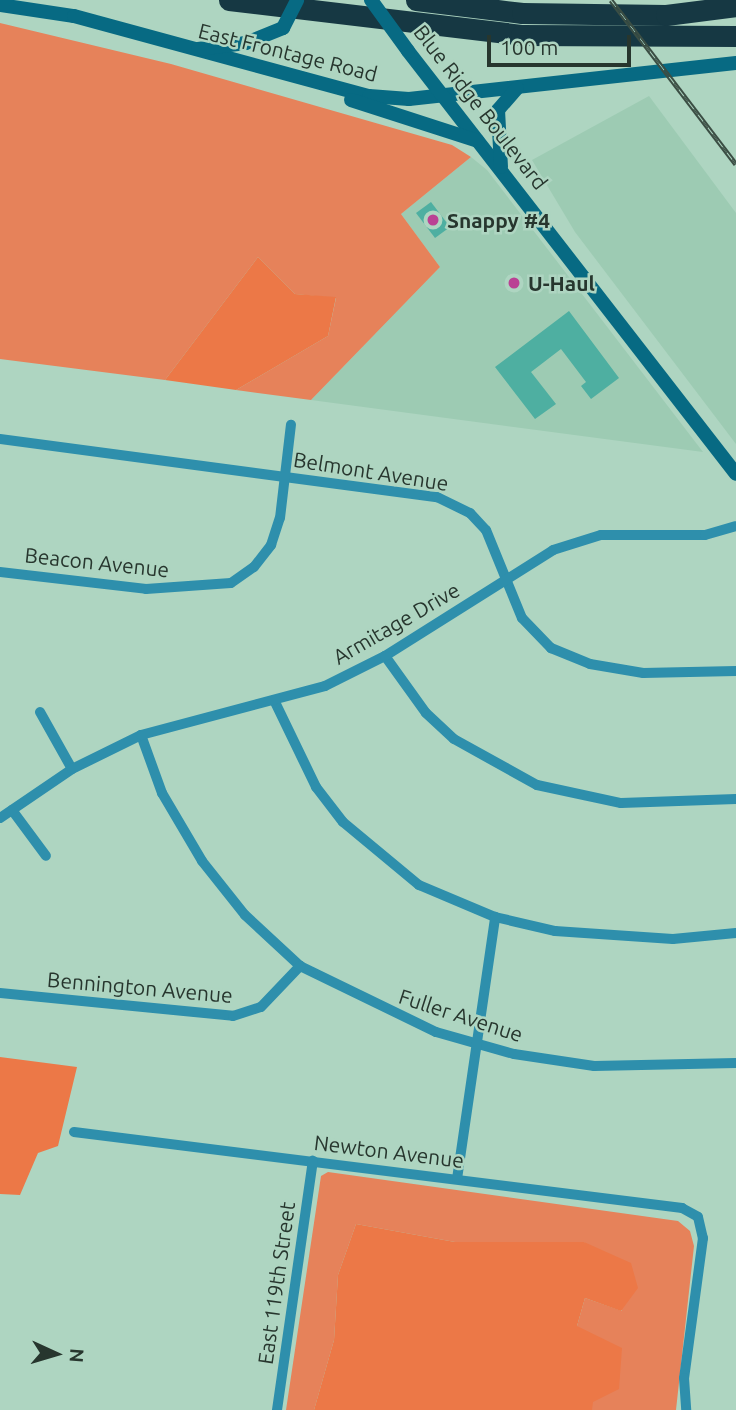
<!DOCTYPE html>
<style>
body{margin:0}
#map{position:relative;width:736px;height:1410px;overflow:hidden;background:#aed5c1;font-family:Ubuntu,sans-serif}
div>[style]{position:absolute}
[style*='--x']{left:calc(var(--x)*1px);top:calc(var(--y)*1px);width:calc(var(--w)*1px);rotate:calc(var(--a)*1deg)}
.built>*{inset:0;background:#9dcbb3}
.green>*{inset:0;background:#e6825a}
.forest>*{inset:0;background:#ec7847}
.building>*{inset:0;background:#4eafa1}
.street>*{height:10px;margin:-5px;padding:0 5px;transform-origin:5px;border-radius:5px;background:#2e8fac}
.secondary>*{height:14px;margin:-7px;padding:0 7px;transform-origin:7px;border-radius:7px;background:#076a83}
.highway>*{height:21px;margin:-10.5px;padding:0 10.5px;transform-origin:10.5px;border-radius:10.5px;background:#163843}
.rail>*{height:5px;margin-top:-2.5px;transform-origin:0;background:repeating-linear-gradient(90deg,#aed5c1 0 8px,#3b4e44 0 16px);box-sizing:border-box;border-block:2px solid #3b4e44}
.secondary-bridge>*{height:14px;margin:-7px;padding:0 7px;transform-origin:7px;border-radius:7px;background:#076a83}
.dots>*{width:19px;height:19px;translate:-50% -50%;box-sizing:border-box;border:4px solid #aed5c1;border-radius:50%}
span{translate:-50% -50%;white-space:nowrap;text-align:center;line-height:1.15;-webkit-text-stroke:5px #aed5c1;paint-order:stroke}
.street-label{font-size:21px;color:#27362e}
.poi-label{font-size:21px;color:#27362e;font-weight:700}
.left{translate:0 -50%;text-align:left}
.north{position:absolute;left:21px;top:1319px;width:70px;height:70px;-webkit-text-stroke:5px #aed5c1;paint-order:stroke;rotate:94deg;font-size:19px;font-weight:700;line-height:28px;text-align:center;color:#27362e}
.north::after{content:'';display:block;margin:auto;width:24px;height:32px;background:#27362e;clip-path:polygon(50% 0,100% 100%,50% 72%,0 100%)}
.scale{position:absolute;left:487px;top:35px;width:144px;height:32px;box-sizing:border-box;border:4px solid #27362e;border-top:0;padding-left:9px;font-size:21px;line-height:24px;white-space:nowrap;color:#27362e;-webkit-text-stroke:5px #aed5c1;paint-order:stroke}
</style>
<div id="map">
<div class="built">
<i style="clip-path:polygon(649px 96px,736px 213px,736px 444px,575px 232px,532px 160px)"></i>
<i style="clip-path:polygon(471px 157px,487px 170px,703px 452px,311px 400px,440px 267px,401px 214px)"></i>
</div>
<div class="green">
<i style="clip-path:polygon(0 23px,171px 64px,452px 145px,471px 157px,401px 214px,440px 267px,311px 400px,236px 390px,328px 336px,336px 298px,295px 294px,258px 257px,165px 380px,0 359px)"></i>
<i style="clip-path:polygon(328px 1172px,678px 1221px,690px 1231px,694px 1246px,676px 1410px,592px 1410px,577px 1326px,585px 1298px,622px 1311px,584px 1242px,455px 1242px,356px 1224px,338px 1275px,334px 1340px,314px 1410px,286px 1410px,321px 1176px)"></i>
</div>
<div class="forest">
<i style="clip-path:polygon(258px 257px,295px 294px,336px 297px,328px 336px,236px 390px,165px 380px)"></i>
<i style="clip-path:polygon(0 1057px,77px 1067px,58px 1146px,38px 1153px,20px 1195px,0 1194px)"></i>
<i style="clip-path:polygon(356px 1224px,455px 1242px,584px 1242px,631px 1263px,638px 1288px,621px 1311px,585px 1298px,577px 1326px,622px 1348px,619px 1389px,593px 1402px,592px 1410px,314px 1410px,334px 1340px,338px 1275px)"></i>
</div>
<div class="building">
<i style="clip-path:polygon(431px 202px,450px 227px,435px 238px,416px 213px)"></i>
<i style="clip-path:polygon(569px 311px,619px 378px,591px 399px,581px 386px,586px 382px,561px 349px,531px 372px,556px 404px,535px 419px,495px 367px)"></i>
</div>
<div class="street">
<i style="--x:0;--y:439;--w:441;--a:7.6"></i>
<i style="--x:437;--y:497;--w:37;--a:26"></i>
<i style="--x:470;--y:513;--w:23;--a:47"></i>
<i style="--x:486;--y:530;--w:95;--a:67.8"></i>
<i style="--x:522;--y:618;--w:42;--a:46"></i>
<i style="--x:551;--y:648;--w:42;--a:22.3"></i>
<i style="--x:590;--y:664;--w:54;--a:9.6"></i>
<i style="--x:643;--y:673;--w:93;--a:-1.2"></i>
<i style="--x:0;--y:572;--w:147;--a:6.6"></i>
<i style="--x:146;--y:589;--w:85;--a:-4"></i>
<i style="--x:231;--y:583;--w:28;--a:-35"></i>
<i style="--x:254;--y:567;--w:28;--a:-52"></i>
<i style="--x:271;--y:545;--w:28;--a:-72"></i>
<i style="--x:280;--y:518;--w:94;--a:-83.3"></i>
<i style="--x:385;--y:656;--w:70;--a:54.3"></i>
<i style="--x:426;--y:713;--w:38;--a:43"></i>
<i style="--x:454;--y:739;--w:95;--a:29"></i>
<i style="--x:537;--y:785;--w:86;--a:12.1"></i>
<i style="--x:621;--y:803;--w:115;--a:-2"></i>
<i style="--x:274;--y:700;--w:97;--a:64.2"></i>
<i style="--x:316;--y:787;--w:44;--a:52.4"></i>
<i style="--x:343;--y:822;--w:99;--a:39.7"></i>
<i style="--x:419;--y:885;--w:82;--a:22.8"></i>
<i style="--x:495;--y:917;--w:62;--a:13.1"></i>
<i style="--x:555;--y:931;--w:118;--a:3.9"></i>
<i style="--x:673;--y:939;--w:63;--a:-5.4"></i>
<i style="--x:40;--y:712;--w:65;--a:60.7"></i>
<i style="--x:141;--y:735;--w:62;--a:70.1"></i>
<i style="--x:162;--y:793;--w:79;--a:59.5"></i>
<i style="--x:202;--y:861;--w:69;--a:51.5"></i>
<i style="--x:245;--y:915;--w:75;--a:42.8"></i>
<i style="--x:300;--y:966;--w:151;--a:25.9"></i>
<i style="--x:436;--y:1032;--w:81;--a:15.8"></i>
<i style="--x:514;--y:1054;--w:81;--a:8.5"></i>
<i style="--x:594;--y:1066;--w:142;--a:-1.2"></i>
<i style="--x:12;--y:810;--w:57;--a:53.5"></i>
<i style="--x:0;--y:818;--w:87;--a:-34.2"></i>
<i style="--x:72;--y:769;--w:77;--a:-26.2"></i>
<i style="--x:141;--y:735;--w:190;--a:-14.9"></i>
<i style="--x:325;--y:686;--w:67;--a:-26.6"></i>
<i style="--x:385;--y:656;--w:199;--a:-32.2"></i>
<i style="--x:553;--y:550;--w:50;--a:-17.4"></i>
<i style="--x:601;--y:535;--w:104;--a:0"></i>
<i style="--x:705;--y:535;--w:32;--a:-16"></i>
<i style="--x:0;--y:993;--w:234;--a:5.6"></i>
<i style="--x:233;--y:1016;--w:29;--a:-18"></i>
<i style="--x:261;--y:1007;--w:57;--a:-46.4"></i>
<i style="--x:74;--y:1132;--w:613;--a:7.13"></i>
<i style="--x:682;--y:1208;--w:18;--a:29"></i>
<i style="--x:698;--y:1217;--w:22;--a:77"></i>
<i style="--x:703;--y:1238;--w:141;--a:97.7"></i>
<i style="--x:684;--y:1378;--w:32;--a:86"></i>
<i style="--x:457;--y:1179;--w:265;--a:-81.7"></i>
<i style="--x:277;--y:1410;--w:252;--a:-81.8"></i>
</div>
<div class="secondary">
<i style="--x:0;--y:5;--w:75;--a:8.5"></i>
<i style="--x:74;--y:16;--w:306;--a:15.2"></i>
<i style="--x:369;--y:96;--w:40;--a:4.3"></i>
<i style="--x:409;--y:99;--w:329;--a:-6.3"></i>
<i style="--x:198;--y:49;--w:48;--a:-7.1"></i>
<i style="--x:408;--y:51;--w:535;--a:52.21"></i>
<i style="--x:351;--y:100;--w:133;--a:17.9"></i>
<i style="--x:501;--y:167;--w:57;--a:-93"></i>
<i style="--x:498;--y:110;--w:29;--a:-49"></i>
</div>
<div class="highway">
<i style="--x:229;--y:0;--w:294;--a:6.8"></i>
<i style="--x:521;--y:35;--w:215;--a:0.3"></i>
<i style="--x:416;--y:0;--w:107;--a:7"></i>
<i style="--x:522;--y:13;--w:144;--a:0.8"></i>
<i style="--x:666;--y:15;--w:71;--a:-7.3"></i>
</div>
<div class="rail">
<i style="--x:611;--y:0;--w:206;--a:52.7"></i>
</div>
<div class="secondary-bridge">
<i style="--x:371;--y:0;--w:63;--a:54"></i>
<i style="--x:246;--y:43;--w:40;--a:-22"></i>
<i style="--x:283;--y:28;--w:31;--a:-63"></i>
</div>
<div class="dots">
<i style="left:433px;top:220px;background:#ba4194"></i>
<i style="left:514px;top:283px;background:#ba4194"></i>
</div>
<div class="street-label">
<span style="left:288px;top:52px;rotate:14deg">East Frontage Road</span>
<span style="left:481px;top:107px;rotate:52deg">Blue Ridge Boulevard</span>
<span style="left:371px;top:471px;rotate:9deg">Belmont Avenue</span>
<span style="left:97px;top:562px;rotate:6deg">Beacon Avenue</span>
<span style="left:396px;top:623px;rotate:-30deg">Armitage Drive</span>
<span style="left:140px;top:987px;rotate:5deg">Bennington Avenue</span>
<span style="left:461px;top:1015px;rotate:18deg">Fuller Avenue</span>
<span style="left:389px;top:1151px;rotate:7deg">Newton Avenue</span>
<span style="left:276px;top:1283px;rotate:-82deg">East 119th Street</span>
</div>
<div class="poi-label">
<span class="left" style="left:447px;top:220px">Snappy #4</span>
<span class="left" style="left:528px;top:283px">U-Haul</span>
</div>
<div class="north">N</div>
<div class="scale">100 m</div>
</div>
